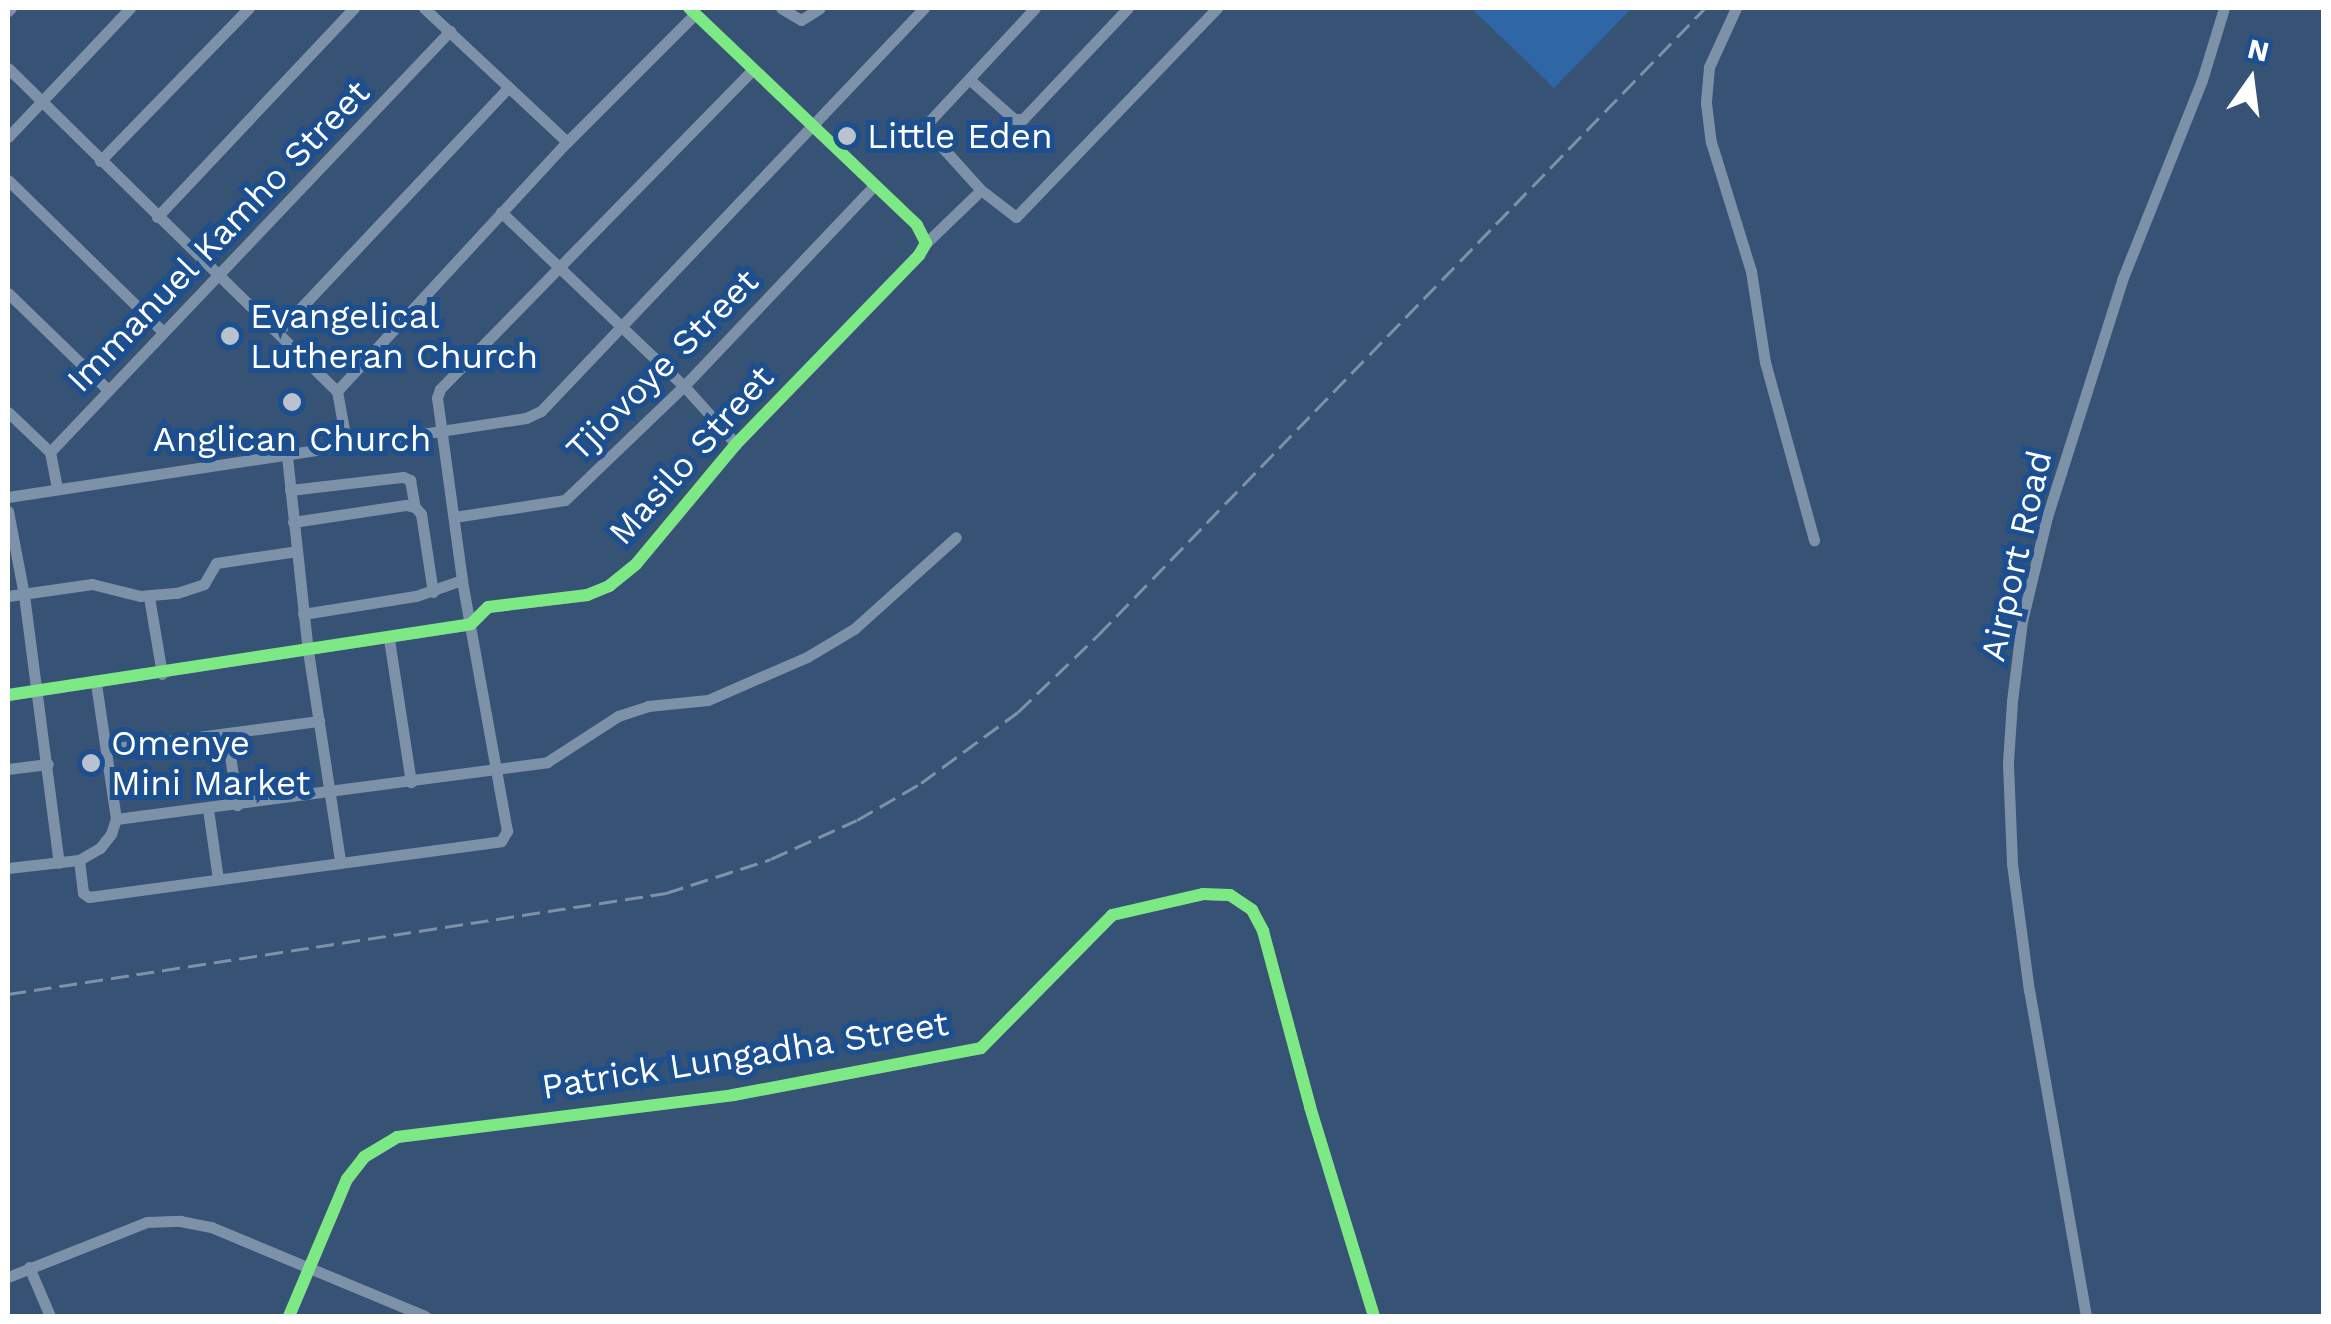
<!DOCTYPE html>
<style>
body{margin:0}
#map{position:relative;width:2331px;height:1324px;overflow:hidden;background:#365274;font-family:"Work Sans",sans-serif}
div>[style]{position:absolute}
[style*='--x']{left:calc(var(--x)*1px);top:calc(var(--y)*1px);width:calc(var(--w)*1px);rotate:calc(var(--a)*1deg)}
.green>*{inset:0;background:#2f66a5}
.minor>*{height:11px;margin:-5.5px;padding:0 5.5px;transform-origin:5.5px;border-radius:5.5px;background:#7d92a8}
.rail>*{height:2.5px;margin-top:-1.25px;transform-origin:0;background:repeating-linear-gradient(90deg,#7e92a7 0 18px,transparent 0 26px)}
.cycleway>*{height:12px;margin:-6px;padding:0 6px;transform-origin:6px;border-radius:6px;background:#7ce984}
.dots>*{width:28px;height:28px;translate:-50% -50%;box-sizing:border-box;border:5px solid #1b4f8f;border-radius:50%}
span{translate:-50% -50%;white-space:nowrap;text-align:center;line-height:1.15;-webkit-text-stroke:10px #1b4f8f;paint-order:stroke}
.poi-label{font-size:35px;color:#fff}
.left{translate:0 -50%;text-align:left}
.street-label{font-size:35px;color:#fff}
.frame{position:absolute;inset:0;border:10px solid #fff;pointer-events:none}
.north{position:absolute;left:2201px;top:30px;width:100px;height:100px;-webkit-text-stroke:8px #1b4f8f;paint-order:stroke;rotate:14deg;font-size:28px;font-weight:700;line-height:40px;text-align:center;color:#fff}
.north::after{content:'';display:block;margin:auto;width:35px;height:45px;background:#fff;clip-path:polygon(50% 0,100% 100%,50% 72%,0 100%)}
</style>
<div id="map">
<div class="green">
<i style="clip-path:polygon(1471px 8px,1632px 8px,1554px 88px)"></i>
</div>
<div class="minor">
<i style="--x:424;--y:8;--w:196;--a:43.1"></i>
<i style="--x:781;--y:8;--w:23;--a:31"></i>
<i style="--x:801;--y:20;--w:22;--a:-32"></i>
<i style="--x:1035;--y:8;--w:163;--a:133"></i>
<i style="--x:924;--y:127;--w:85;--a:47.9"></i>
<i style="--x:981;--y:190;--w:44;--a:37.6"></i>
<i style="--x:1016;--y:217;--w:290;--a:-46.1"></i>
<i style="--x:1736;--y:8;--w:65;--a:114.6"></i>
<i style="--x:1709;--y:67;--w:36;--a:95"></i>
<i style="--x:1706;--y:103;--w:39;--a:83"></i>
<i style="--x:1711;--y:142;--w:135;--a:72.8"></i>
<i style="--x:1751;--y:271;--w:92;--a:81.3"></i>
<i style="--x:1765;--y:362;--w:185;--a:74.6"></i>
<i style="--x:8;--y:11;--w:4;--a:-45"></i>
<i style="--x:8;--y:68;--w:461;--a:44.5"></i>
<i style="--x:337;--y:391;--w:56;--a:79.7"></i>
<i style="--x:969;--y:79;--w:60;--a:41.6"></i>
<i style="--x:1014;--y:119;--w:9;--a:0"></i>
<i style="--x:1023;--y:119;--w:153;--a:-46.6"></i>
<i style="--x:8;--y:137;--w:178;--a:-46.6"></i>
<i style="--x:100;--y:161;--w:214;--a:-45.8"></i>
<i style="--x:8;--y:180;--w:217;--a:44.4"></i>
<i style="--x:501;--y:212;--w:253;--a:43.6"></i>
<i style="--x:684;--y:386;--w:78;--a:48.1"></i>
<i style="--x:157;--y:217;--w:287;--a:-46.7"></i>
<i style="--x:926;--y:243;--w:76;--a:-43.9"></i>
<i style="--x:8;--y:293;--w:139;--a:44.1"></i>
<i style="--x:278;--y:332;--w:335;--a:-46.7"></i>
<i style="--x:337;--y:391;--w:339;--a:-47.3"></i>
<i style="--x:567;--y:142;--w:181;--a:-45"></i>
<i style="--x:8;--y:412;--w:58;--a:43.6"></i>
<i style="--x:287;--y:456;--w:196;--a:83.9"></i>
<i style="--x:308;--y:651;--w:211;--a:81.3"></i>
<i style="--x:57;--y:488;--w:37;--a:-101"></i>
<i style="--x:50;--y:452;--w:581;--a:-46.47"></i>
<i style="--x:290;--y:490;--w:114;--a:-6.6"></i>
<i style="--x:403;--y:477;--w:8;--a:23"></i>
<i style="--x:410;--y:480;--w:27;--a:80"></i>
<i style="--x:8;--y:497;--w:524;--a:-8.67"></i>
<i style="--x:526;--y:418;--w:17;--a:-25"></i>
<i style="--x:541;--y:411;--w:556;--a:-46.46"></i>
<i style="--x:8;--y:511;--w:86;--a:79.2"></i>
<i style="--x:24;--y:595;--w:270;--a:82.6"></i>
<i style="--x:454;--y:517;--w:112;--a:-8.7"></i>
<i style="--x:565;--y:500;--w:165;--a:-43.8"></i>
<i style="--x:684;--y:386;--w:276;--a:-46.5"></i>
<i style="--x:293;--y:522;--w:114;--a:-8.6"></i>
<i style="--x:406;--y:505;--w:9;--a:13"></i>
<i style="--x:415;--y:507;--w:9;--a:49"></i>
<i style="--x:421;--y:514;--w:79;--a:81.3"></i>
<i style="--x:8;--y:596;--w:85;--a:-8.1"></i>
<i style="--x:92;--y:584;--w:49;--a:14"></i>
<i style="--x:140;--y:596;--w:37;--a:-5"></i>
<i style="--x:177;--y:593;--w:28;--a:-18"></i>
<i style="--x:204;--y:584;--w:24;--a:-60"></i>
<i style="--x:216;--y:563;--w:82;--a:-8.4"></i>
<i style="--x:149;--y:597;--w:78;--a:80.4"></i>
<i style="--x:303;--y:614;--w:114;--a:-9.1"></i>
<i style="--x:416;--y:596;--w:49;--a:-19.2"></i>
<i style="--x:389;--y:639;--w:145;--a:81.3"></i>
<i style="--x:8;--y:695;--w:468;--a:-8.7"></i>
<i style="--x:471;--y:624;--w:24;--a:-45"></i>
<i style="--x:488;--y:607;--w:100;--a:-6.9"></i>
<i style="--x:587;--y:595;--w:24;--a:-22"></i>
<i style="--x:609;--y:586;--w:35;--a:-39"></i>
<i style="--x:636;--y:564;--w:156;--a:-50.2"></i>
<i style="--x:736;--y:444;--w:263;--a:-45.9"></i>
<i style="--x:919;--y:255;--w:14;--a:-60"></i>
<i style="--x:926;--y:243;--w:20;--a:-117"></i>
<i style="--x:917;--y:225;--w:315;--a:-136.4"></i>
<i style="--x:227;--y:733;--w:73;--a:82.1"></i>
<i style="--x:108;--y:749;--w:213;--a:-7.6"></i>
<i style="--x:8;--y:769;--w:40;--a:-7.1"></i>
<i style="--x:208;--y:809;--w:71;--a:81.9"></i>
<i style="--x:116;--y:819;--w:435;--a:-7.5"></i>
<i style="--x:547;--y:762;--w:85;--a:-32.9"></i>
<i style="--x:618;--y:716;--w:32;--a:-18"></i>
<i style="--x:648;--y:706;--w:60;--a:-5.7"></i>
<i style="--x:708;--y:700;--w:108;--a:-23.5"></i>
<i style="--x:807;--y:657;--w:55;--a:-30.8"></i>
<i style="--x:854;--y:629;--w:137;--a:-42"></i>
<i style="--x:79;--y:860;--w:33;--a:83"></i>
<i style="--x:83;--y:893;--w:7;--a:34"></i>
<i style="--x:89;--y:897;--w:416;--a:-7.7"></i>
<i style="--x:501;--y:841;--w:12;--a:-59"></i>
<i style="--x:507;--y:831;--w:255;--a:-100.2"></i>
<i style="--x:462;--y:580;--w:184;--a:-97.8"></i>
<i style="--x:437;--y:398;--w:9;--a:-72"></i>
<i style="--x:440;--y:389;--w:446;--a:-45.6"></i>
<i style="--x:8;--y:868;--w:71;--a:-6.4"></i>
<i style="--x:79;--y:860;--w:24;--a:-30"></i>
<i style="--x:100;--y:848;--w:18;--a:-52"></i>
<i style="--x:111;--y:834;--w:16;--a:-72"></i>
<i style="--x:116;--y:819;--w:137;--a:-98.4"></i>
<i style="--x:29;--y:1267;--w:53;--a:66.8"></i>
<i style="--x:8;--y:1277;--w:149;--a:-21.6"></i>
<i style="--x:147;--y:1222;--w:33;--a:-2"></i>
<i style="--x:180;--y:1221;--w:32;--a:11"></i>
<i style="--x:211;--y:1227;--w:232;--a:22.6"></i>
<i style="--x:289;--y:1316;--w:149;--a:-67.1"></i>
<i style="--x:347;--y:1179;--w:28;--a:-52"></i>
<i style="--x:364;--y:1157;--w:39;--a:-31"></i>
<i style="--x:397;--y:1137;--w:339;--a:-7.1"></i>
<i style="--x:733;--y:1095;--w:252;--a:-10.7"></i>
<i style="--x:981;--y:1048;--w:187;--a:-45.4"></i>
<i style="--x:1112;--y:915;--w:93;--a:-13"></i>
<i style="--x:1203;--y:894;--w:27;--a:2"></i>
<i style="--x:1230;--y:895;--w:27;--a:34"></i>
<i style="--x:1252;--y:910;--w:24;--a:62"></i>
<i style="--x:1263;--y:931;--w:182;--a:75"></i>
<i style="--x:1310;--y:1107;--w:219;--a:73"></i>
<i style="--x:2086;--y:1316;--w:330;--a:-99.9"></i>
<i style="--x:2029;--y:991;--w:129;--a:-97.6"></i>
<i style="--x:2012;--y:863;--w:101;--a:-92.3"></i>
<i style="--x:2008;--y:762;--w:61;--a:-86.2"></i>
<i style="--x:2012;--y:701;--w:81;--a:-82.9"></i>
<i style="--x:2022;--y:621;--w:107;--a:-76.5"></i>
<i style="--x:2047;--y:517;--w:249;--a:-72.4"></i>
<i style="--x:2122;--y:280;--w:215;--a:-68.2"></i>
<i style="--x:2202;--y:80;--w:75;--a:-73"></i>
</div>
<div class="rail">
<i style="--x:8;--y:994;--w:666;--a:-8.73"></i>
<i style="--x:666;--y:893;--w:110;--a:-17.9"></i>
<i style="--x:771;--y:859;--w:94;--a:-24.4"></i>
<i style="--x:857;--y:820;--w:74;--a:-30"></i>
<i style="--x:921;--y:783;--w:120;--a:-36.2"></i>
<i style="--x:1018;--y:712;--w:111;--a:-43.9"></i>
<i style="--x:1098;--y:635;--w:873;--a:-45.93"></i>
</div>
<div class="cycleway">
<i style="--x:8;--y:695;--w:468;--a:-8.7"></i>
<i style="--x:471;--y:624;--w:24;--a:-45"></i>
<i style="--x:488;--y:607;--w:100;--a:-6.9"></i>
<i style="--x:587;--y:595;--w:24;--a:-22"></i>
<i style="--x:609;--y:586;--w:35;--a:-39"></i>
<i style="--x:636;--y:564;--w:156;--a:-50.2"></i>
<i style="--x:736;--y:444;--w:263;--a:-45.9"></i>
<i style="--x:919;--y:255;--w:14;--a:-60"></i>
<i style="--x:926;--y:243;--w:20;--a:-117"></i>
<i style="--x:917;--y:225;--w:315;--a:-136.4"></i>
<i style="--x:289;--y:1316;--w:149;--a:-67.1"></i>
<i style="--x:347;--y:1179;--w:28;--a:-52"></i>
<i style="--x:364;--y:1157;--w:39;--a:-31"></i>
<i style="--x:397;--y:1137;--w:339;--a:-7.1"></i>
<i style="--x:733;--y:1095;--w:252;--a:-10.7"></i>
<i style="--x:981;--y:1048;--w:187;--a:-45.4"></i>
<i style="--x:1112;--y:915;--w:93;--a:-13"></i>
<i style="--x:1203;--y:894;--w:27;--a:2"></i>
<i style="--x:1230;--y:895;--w:27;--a:34"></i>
<i style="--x:1252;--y:910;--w:24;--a:62"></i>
<i style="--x:1263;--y:931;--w:182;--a:75"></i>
<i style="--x:1310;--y:1107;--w:219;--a:73"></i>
</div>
<div class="dots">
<i style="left:847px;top:136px;background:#b9c2ce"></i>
<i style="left:230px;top:336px;background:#b9c2ce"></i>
<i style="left:292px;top:402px;background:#b9c2ce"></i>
<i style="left:91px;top:763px;background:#b9c2ce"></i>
</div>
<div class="poi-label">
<span class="left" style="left:867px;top:136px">Little Eden</span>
<span class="left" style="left:250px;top:336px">Evangelical<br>Lutheran Church</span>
<span style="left:292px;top:439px">Anglican Church</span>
<span class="left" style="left:111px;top:763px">Omenye<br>Mini Market</span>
</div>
<div class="street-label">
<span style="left:218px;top:236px;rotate:-46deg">Immanuel Kamho Street</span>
<span style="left:662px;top:365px;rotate:-45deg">Tjiovoye Street</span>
<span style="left:691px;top:455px;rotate:-48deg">Masilo Street</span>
<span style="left:2016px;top:556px;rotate:-77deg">Airport Road</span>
<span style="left:745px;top:1055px;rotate:-9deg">Patrick Lungadha Street</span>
</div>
<div class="frame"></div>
<div class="north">N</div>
</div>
